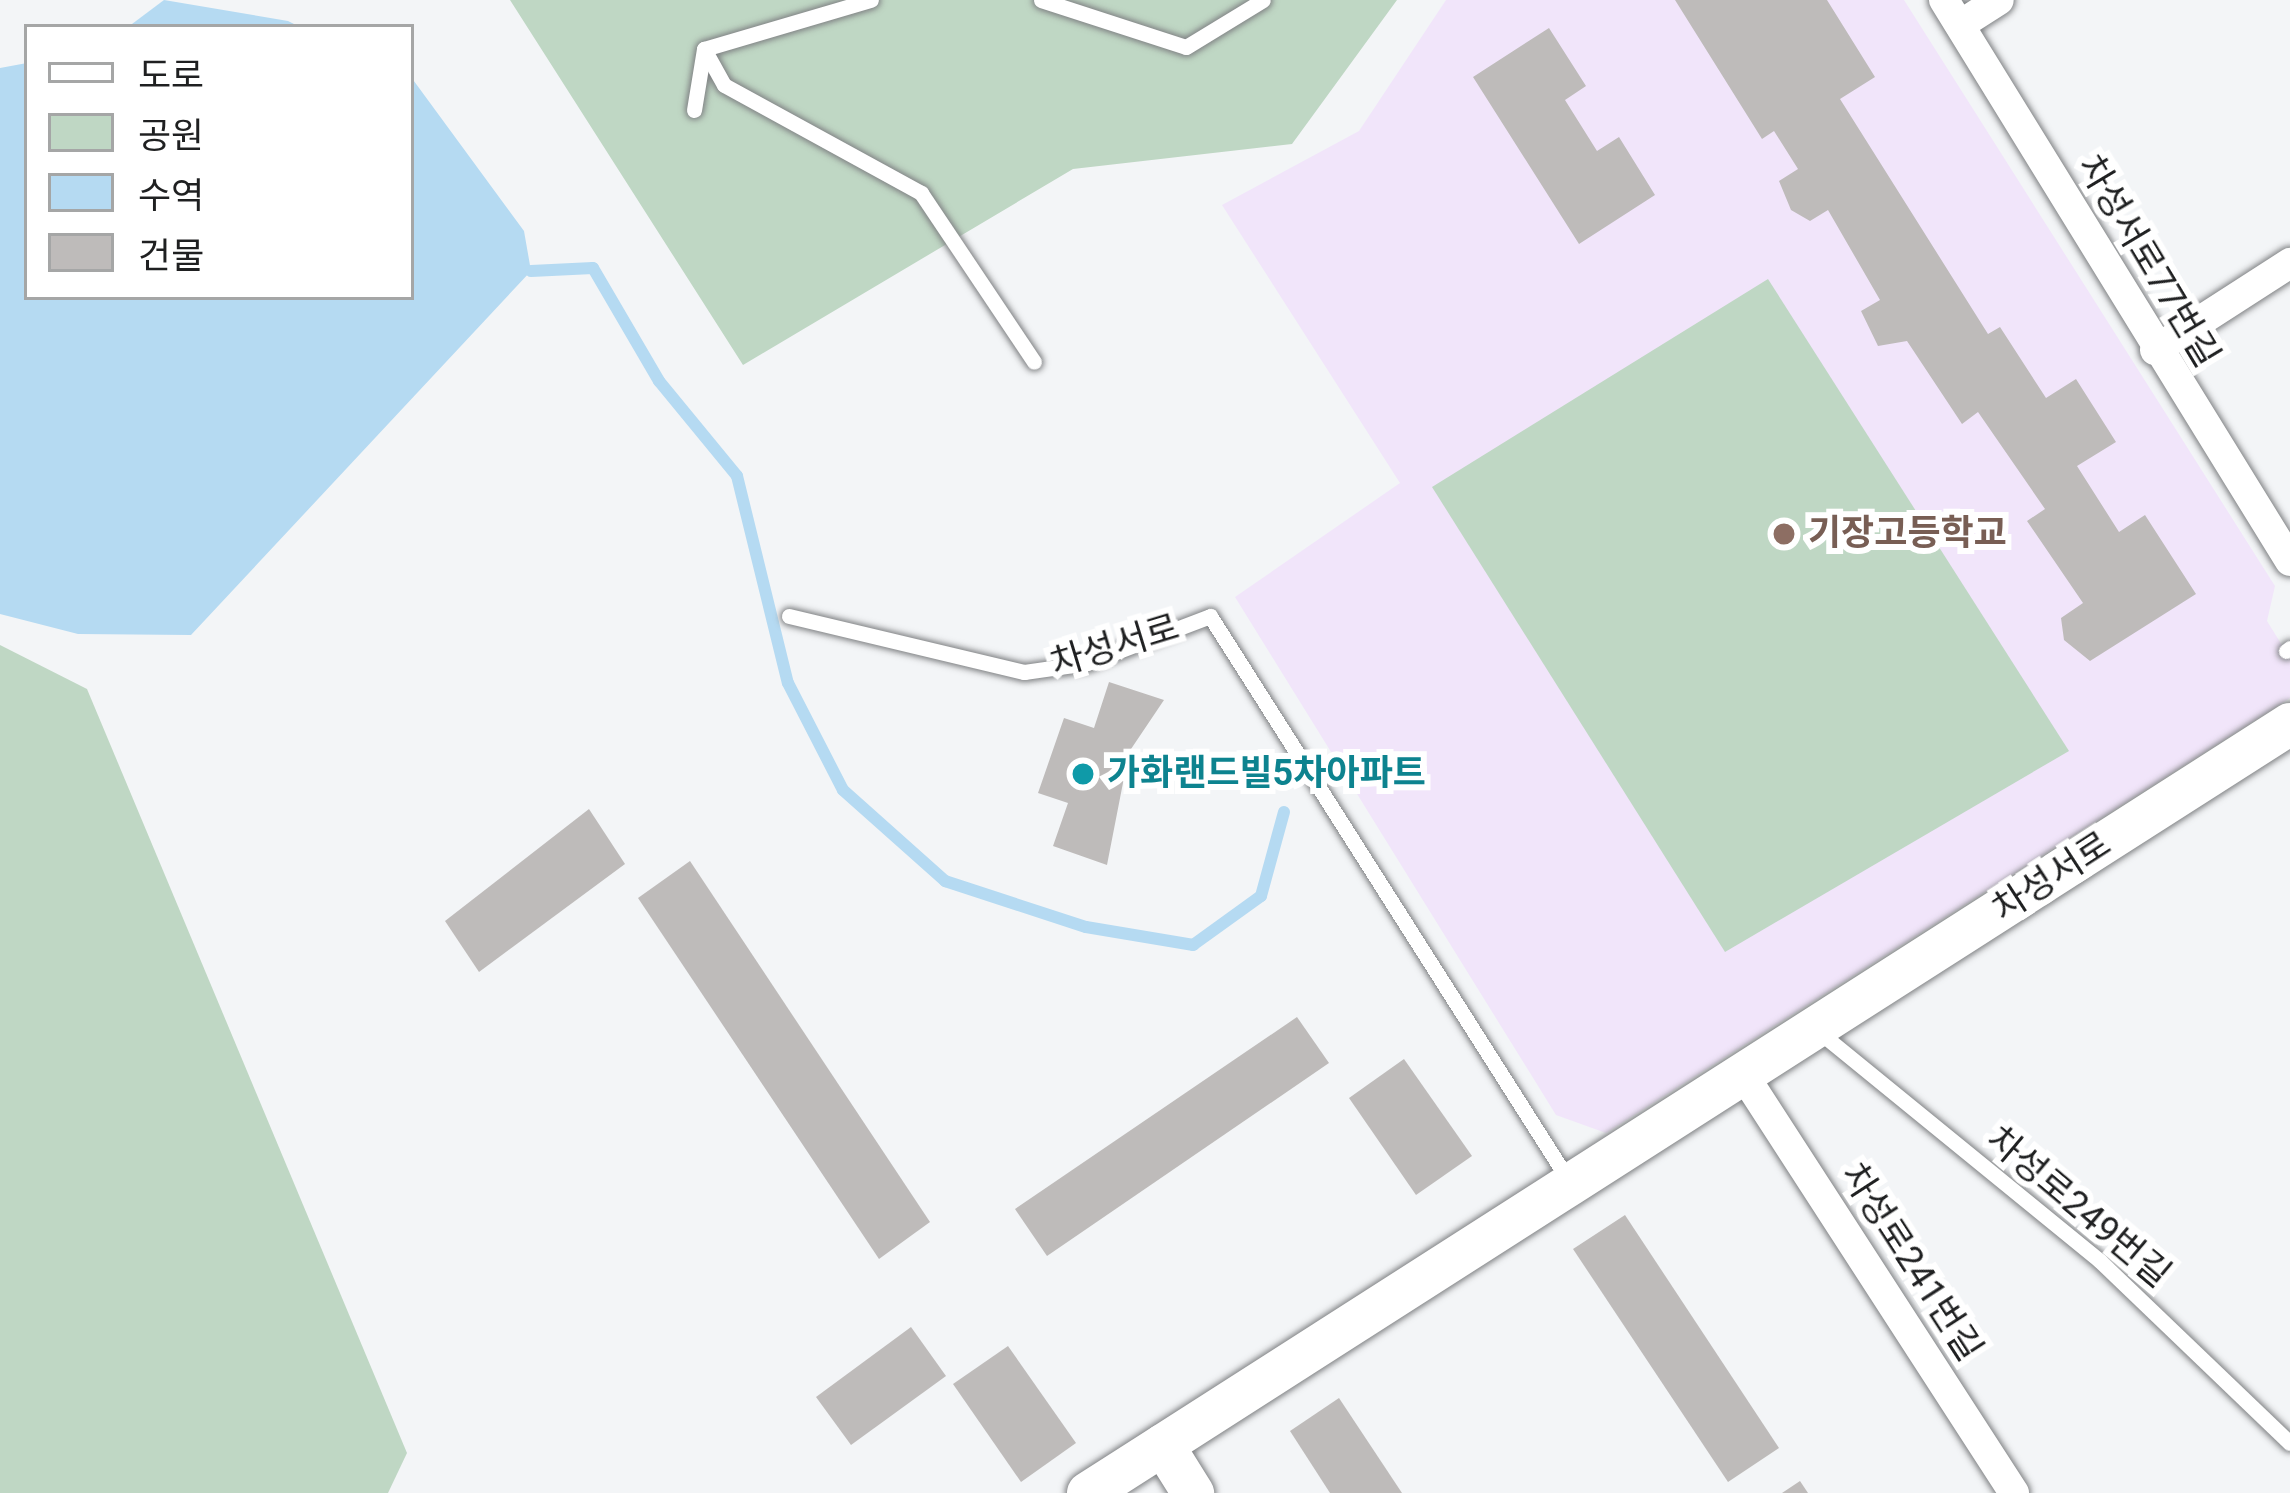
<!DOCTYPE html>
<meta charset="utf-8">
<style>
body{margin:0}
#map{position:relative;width:2290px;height:1493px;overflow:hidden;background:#f3f5f7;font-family:Roboto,"Noto Sans KR",sans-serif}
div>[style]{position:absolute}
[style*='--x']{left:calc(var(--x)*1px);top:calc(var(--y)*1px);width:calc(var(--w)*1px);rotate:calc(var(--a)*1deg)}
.education>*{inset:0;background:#f1e5fa}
.green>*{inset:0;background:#bfd7c4}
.water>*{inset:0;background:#b5daf2}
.stream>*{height:12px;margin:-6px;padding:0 6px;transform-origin:6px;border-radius:6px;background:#b5daf2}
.building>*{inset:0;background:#bebbba}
.roads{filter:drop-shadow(0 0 3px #808284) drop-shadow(0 0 3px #808284)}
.lane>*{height:15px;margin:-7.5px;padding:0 7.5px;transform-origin:7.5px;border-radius:7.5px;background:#fff}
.street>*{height:30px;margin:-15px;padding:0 15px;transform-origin:15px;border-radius:15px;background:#fff}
.secondary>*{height:42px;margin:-21px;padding:0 21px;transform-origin:21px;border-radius:21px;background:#fff}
.dots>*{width:33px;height:33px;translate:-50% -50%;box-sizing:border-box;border:6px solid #fff;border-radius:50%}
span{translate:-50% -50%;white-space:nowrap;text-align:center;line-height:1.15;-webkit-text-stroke:12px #fff;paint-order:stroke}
.street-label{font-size:36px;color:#1f2021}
.education-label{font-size:36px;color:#785e54;font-weight:700}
.left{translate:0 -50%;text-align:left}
.culture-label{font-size:36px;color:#0d838f;font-weight:700}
.legend{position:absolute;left:24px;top:24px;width:390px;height:276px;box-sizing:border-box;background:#fff;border:3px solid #a5a6a6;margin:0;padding:15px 21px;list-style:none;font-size:36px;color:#1f2021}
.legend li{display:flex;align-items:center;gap:24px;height:60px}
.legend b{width:60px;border:3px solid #a5a6a6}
</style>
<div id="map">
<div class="education">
<i style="clip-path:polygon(1446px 0,1904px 0,2275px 586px,2267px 621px,2290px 658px,2290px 698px,1606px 1133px,1556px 1115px,1235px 597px,1400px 483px,1222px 205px,1359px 131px)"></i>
</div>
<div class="green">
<i style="clip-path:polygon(510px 0,1397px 0,1292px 144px,1073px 169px,743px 365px)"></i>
<i style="clip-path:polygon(1768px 279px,2069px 751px,1725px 952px,1432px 487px)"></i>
<i style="clip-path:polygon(0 645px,87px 689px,407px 1453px,388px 1493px,0 1493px)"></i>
</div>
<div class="water">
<i style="clip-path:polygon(164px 0,288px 21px,300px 27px,128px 27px)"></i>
<i style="clip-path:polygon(27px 63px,27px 297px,411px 297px,411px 77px,524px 231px,531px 271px,191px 635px,78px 634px,0 614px,0 68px)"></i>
</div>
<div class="stream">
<i style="--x:531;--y:271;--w:62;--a:-2.8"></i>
<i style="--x:593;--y:268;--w:131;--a:59.7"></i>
<i style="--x:659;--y:381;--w:123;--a:50.6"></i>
<i style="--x:737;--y:476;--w:213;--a:76.2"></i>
<i style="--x:788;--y:683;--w:120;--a:62.8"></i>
<i style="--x:843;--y:790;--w:137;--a:41.7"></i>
<i style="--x:945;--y:881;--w:148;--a:18.1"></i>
<i style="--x:1086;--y:927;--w:109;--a:9.5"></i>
<i style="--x:1193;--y:945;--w:84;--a:-35.8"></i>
<i style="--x:1261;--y:896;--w:87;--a:-74.7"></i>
</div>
<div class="building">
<i style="clip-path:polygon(1675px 0,1827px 0,1875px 77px,1840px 99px,1988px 334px,2000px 327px,2046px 398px,2076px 379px,2116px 442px,2077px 466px,2119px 532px,2145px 515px,2196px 594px,2090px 661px,2064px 640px,2061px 618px,2083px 603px,2027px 521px,2045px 509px,1978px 412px,1962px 424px,1907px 341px,1878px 346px,1861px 311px,1880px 300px,1828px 210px,1810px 221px,1791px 210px,1779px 181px,1798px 169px,1774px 131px,1762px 139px)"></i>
<i style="clip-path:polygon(1549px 28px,1586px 86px,1565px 100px,1597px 151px,1619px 137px,1655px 195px,1579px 244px,1473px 77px)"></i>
<i style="clip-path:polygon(1109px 682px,1164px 700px,1129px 752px,1107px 865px,1053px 846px,1068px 803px,1038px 793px,1064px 718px,1094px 728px)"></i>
<i style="clip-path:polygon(589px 809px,625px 864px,479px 972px,445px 921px)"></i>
<i style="clip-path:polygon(690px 861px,930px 1222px,879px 1259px,638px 898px)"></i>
<i style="clip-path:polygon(1297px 1017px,1329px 1063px,1047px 1256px,1015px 1209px)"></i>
<i style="clip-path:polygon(1404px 1059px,1472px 1156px,1416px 1195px,1349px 1098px)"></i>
<i style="clip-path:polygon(1625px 1215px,1779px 1448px,1728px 1482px,1573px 1249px)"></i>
<i style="clip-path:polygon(911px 1327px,946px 1376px,851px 1445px,816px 1397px)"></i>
<i style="clip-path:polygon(1008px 1346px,1076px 1443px,1021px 1482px,953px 1384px)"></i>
<i style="clip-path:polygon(1339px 1398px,1402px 1493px,1330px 1493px,1290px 1431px)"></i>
<i style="clip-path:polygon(1800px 1481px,1808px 1493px,1782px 1493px)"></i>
</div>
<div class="roads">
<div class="lane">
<i style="--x:1041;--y:0;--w:152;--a:18"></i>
<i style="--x:1186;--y:47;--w:90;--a:-31.4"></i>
<i style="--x:704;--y:49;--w:41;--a:60.9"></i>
<i style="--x:724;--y:85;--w:225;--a:28.7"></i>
<i style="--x:921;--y:193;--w:203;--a:56.2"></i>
<i style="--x:704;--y:49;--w:174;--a:-16.4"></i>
<i style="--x:694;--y:110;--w:62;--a:-80.7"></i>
<i style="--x:789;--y:616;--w:242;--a:13.4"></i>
<i style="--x:1024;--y:672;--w:64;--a:-8.1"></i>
<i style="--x:1087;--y:663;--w:132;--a:-20.9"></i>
<i style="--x:1210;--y:616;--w:669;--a:57.57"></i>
<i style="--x:2286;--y:651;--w:5;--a:-37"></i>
<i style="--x:1818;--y:1031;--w:364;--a:39.2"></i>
<i style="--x:2100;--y:1261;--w:263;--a:43.8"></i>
</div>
<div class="street">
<i style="--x:1944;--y:0;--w:659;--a:58.34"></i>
<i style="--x:1960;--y:25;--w:46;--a:-32.7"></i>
<i style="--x:2155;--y:350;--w:161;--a:-32.8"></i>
<i style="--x:1743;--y:1074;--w:499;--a:57.1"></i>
</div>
<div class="secondary">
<i style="--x:1163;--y:1445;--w:57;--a:58"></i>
<i style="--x:1088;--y:1493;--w:1427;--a:-32.61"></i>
</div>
</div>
<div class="dots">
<i style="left:1784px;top:534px;background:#8d6e63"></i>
<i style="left:1083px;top:774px;background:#0f9aa8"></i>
</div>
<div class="street-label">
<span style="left:2148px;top:261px;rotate:59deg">차성서로77번길</span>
<span style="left:1115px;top:646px;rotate:-17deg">차성서로</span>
<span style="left:2052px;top:877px;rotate:-33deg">차성서로</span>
<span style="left:2078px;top:1207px;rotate:40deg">차성로249번길</span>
<span style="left:1911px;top:1262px;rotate:57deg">차성로241번길</span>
</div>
<div class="education-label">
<span class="left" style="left:1808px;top:534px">기장고등학교</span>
</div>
<div class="culture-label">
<span class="left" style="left:1107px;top:774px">가화랜드빌5차아파트</span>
</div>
<ul class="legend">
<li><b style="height:15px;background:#fff"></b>도로</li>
<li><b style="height:33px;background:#bfd7c4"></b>공원</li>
<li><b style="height:33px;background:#b5daf2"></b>수역</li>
<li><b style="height:33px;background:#bebbba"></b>건물</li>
</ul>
</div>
